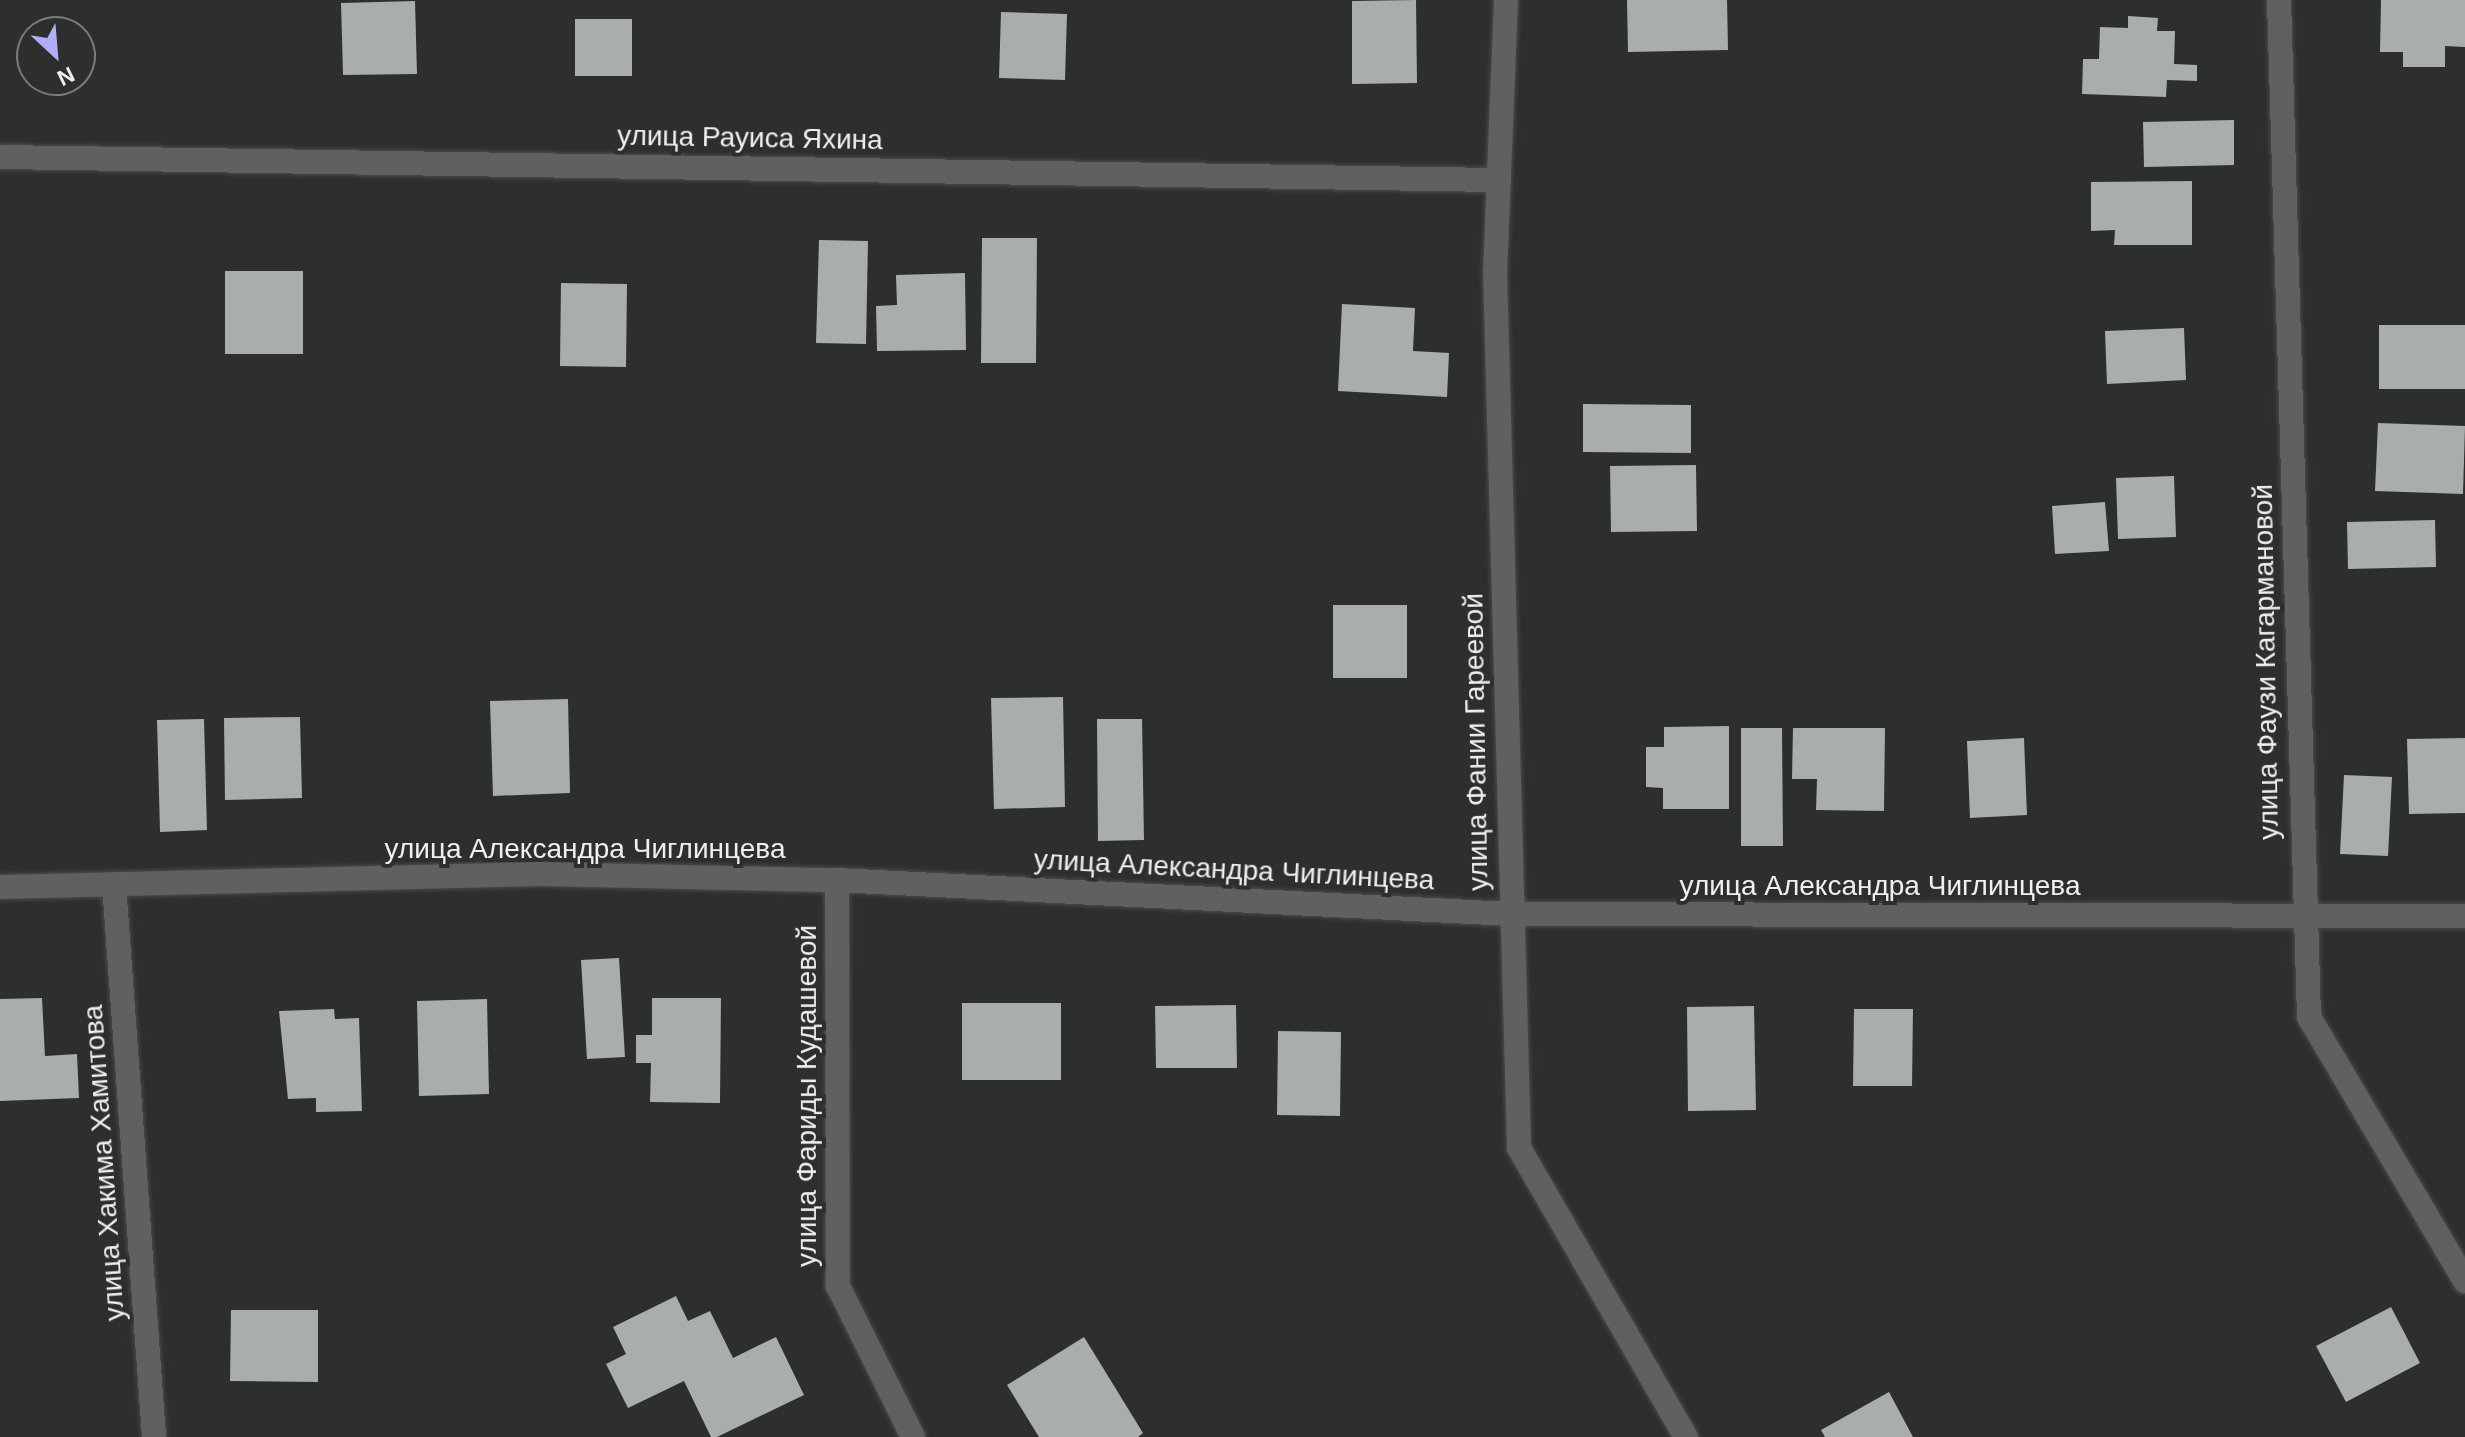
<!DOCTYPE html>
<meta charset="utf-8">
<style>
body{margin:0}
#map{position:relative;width:2465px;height:1437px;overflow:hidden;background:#2c2f2d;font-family:Helvetica,sans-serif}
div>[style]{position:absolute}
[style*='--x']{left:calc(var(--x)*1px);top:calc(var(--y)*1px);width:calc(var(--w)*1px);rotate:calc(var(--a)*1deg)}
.building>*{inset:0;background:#a9adac}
.roads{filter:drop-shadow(0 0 2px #494b49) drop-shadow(0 0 2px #494b49)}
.minor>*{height:24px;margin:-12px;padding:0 12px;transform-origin:12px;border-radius:12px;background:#5e615f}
span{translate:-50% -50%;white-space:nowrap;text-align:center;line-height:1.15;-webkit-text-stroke:8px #2c2f2d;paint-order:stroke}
.street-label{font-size:28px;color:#eef0ef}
.north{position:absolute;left:16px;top:16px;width:80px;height:80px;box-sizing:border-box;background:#2c2f2d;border:2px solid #7a7c7b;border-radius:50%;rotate:154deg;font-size:22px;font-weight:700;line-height:32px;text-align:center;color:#eef0ef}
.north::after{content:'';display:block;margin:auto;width:28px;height:36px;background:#afaefa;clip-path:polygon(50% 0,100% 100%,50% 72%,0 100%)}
</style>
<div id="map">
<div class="building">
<i style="clip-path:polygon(1416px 0,1417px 83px,1352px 84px,1352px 1px)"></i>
<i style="clip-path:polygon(1627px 0,1727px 0,1728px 50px,1628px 52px)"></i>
<i style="clip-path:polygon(2381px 0,2465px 0,2465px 47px,2445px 46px,2445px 67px,2403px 67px,2403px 52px,2380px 52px)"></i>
<i style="clip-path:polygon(415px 1px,417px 74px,343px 75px,341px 3px)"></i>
<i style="clip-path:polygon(1001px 12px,1067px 14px,1065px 80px,999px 78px)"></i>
<i style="clip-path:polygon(2128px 16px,2158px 18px,2157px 31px,2175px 31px,2174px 64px,2197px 65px,2197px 81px,2167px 80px,2166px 97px,2082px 94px,2083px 59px,2099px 59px,2100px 27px,2128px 28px)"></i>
<i style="clip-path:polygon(575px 19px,632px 19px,632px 76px,575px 76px)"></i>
<i style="clip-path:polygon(2234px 120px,2234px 165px,2144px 167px,2143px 122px)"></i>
<i style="clip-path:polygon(2192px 181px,2192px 245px,2114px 245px,2115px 230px,2091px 231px,2091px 182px)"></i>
<i style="clip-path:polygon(982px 238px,1037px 238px,1036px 363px,981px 363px)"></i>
<i style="clip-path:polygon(819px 240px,868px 241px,866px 344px,816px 343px)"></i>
<i style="clip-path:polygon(225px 271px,303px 271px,303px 354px,225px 354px)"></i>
<i style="clip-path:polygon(965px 273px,966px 350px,877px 351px,876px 306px,897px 305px,896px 275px)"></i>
<i style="clip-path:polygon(561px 283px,627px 284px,626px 367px,560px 366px)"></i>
<i style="clip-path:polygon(1342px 304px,1415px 308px,1413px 351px,1449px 353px,1447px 397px,1338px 391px)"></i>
<i style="clip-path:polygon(2379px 325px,2465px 325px,2465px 389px,2379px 389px)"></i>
<i style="clip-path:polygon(2184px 328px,2186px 380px,2107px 384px,2105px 331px)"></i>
<i style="clip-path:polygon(1583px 404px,1691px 405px,1691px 453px,1583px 452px)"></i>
<i style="clip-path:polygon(2378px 423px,2465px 426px,2463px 494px,2375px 491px)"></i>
<i style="clip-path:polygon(1696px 465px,1697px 531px,1611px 532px,1610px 466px)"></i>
<i style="clip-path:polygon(2174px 476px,2176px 537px,2118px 539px,2116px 478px)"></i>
<i style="clip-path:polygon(2105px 502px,2109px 551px,2055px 554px,2052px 506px)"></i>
<i style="clip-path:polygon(2435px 520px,2436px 567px,2348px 569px,2347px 522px)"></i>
<i style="clip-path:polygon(1333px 605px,1407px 605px,1407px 678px,1333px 678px)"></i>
<i style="clip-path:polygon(1063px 697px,1065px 807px,994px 809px,991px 698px)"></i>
<i style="clip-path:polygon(568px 699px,570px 793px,493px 796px,490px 701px)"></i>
<i style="clip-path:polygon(300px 717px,302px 798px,225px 800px,224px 718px)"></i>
<i style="clip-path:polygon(204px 719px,207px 830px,160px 832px,157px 720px)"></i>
<i style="clip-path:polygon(1097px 719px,1142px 719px,1144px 840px,1098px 841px)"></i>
<i style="clip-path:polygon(1729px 726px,1729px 809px,1663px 809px,1663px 788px,1646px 787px,1646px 747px,1664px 747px,1664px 727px)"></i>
<i style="clip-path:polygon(1741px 728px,1782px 728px,1783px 846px,1741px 846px)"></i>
<i style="clip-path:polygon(1793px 728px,1885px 728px,1884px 811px,1816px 810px,1817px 779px,1792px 779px)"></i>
<i style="clip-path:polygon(2024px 738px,2027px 815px,1970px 818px,1967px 741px)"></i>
<i style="clip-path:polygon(2465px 738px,2465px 813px,2409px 814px,2407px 739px)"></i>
<i style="clip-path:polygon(2344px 775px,2392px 777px,2388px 856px,2340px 854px)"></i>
<i style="clip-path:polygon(619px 958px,625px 1057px,587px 1059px,581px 960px)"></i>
<i style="clip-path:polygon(42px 998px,45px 1056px,77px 1054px,79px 1098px,0 1101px,0 999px)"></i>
<i style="clip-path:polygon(652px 998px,721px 998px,720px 1103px,650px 1102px,651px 1063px,636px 1063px,636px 1035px,652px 1035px)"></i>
<i style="clip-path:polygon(487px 999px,489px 1094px,419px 1096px,417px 1001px)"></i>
<i style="clip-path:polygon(962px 1003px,1061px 1003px,1061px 1080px,962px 1080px)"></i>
<i style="clip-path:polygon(1236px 1005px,1237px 1068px,1156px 1068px,1155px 1006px)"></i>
<i style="clip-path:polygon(1754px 1006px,1756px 1110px,1688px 1111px,1687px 1007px)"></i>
<i style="clip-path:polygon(334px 1009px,335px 1019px,359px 1018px,362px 1111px,316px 1112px,316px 1098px,288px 1099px,279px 1011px)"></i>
<i style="clip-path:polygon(1854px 1009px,1913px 1009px,1912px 1086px,1853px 1086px)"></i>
<i style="clip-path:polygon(1278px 1031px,1341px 1032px,1340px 1116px,1277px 1115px)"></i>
<i style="clip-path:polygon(676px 1296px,688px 1321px,710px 1311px,733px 1358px,776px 1337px,804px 1395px,717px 1437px,711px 1437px,684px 1381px,628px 1408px,606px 1364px,626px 1354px,613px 1327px)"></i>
<i style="clip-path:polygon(2391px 1307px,2420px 1363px,2346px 1402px,2316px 1346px)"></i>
<i style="clip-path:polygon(231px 1310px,318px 1310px,318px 1382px,230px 1381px)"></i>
<i style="clip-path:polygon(1084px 1337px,1143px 1433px,1138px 1437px,1039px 1437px,1007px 1385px)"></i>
<i style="clip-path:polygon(1889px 1392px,1913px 1437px,1825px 1437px,1821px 1430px)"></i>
</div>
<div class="roads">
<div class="minor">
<i style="--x:1506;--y:0;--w:271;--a:92.3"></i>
<i style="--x:1495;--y:271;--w:877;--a:88.43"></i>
<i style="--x:1519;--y:1148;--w:334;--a:60"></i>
<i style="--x:2279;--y:0;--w:1017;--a:88.31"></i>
<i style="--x:2309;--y:1017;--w:307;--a:59.4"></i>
<i style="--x:0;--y:157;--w:1499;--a:0.88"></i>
<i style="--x:837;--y:880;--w:406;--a:89.9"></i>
<i style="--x:838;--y:1286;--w:169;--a:63.6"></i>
<i style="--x:114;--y:884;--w:554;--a:85.86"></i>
<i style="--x:0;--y:887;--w:540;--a:-1.38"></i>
<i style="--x:540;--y:874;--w:297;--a:1.2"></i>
<i style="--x:837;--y:880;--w:674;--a:2.89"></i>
<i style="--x:1510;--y:914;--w:955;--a:0.12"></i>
</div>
</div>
<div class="street-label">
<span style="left:750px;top:138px;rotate:1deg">улица Рауиса Яхина</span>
<span style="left:2266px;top:662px;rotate:-91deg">улица Фаузи Кагармановой</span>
<span style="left:1476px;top:742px;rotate:-91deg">улица Фании Гареевой</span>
<span style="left:585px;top:849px">улица Александра Чиглинцева</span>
<span style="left:1234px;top:870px;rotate:3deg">улица Александра Чиглинцева</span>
<span style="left:1880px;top:886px">улица Александра Чиглинцева</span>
<span style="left:807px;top:1096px;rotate:-90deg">улица Фариды Кудашевой</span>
<span style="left:104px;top:1163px;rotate:-94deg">улица Хакима Хамитова</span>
</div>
<div class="north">N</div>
</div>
